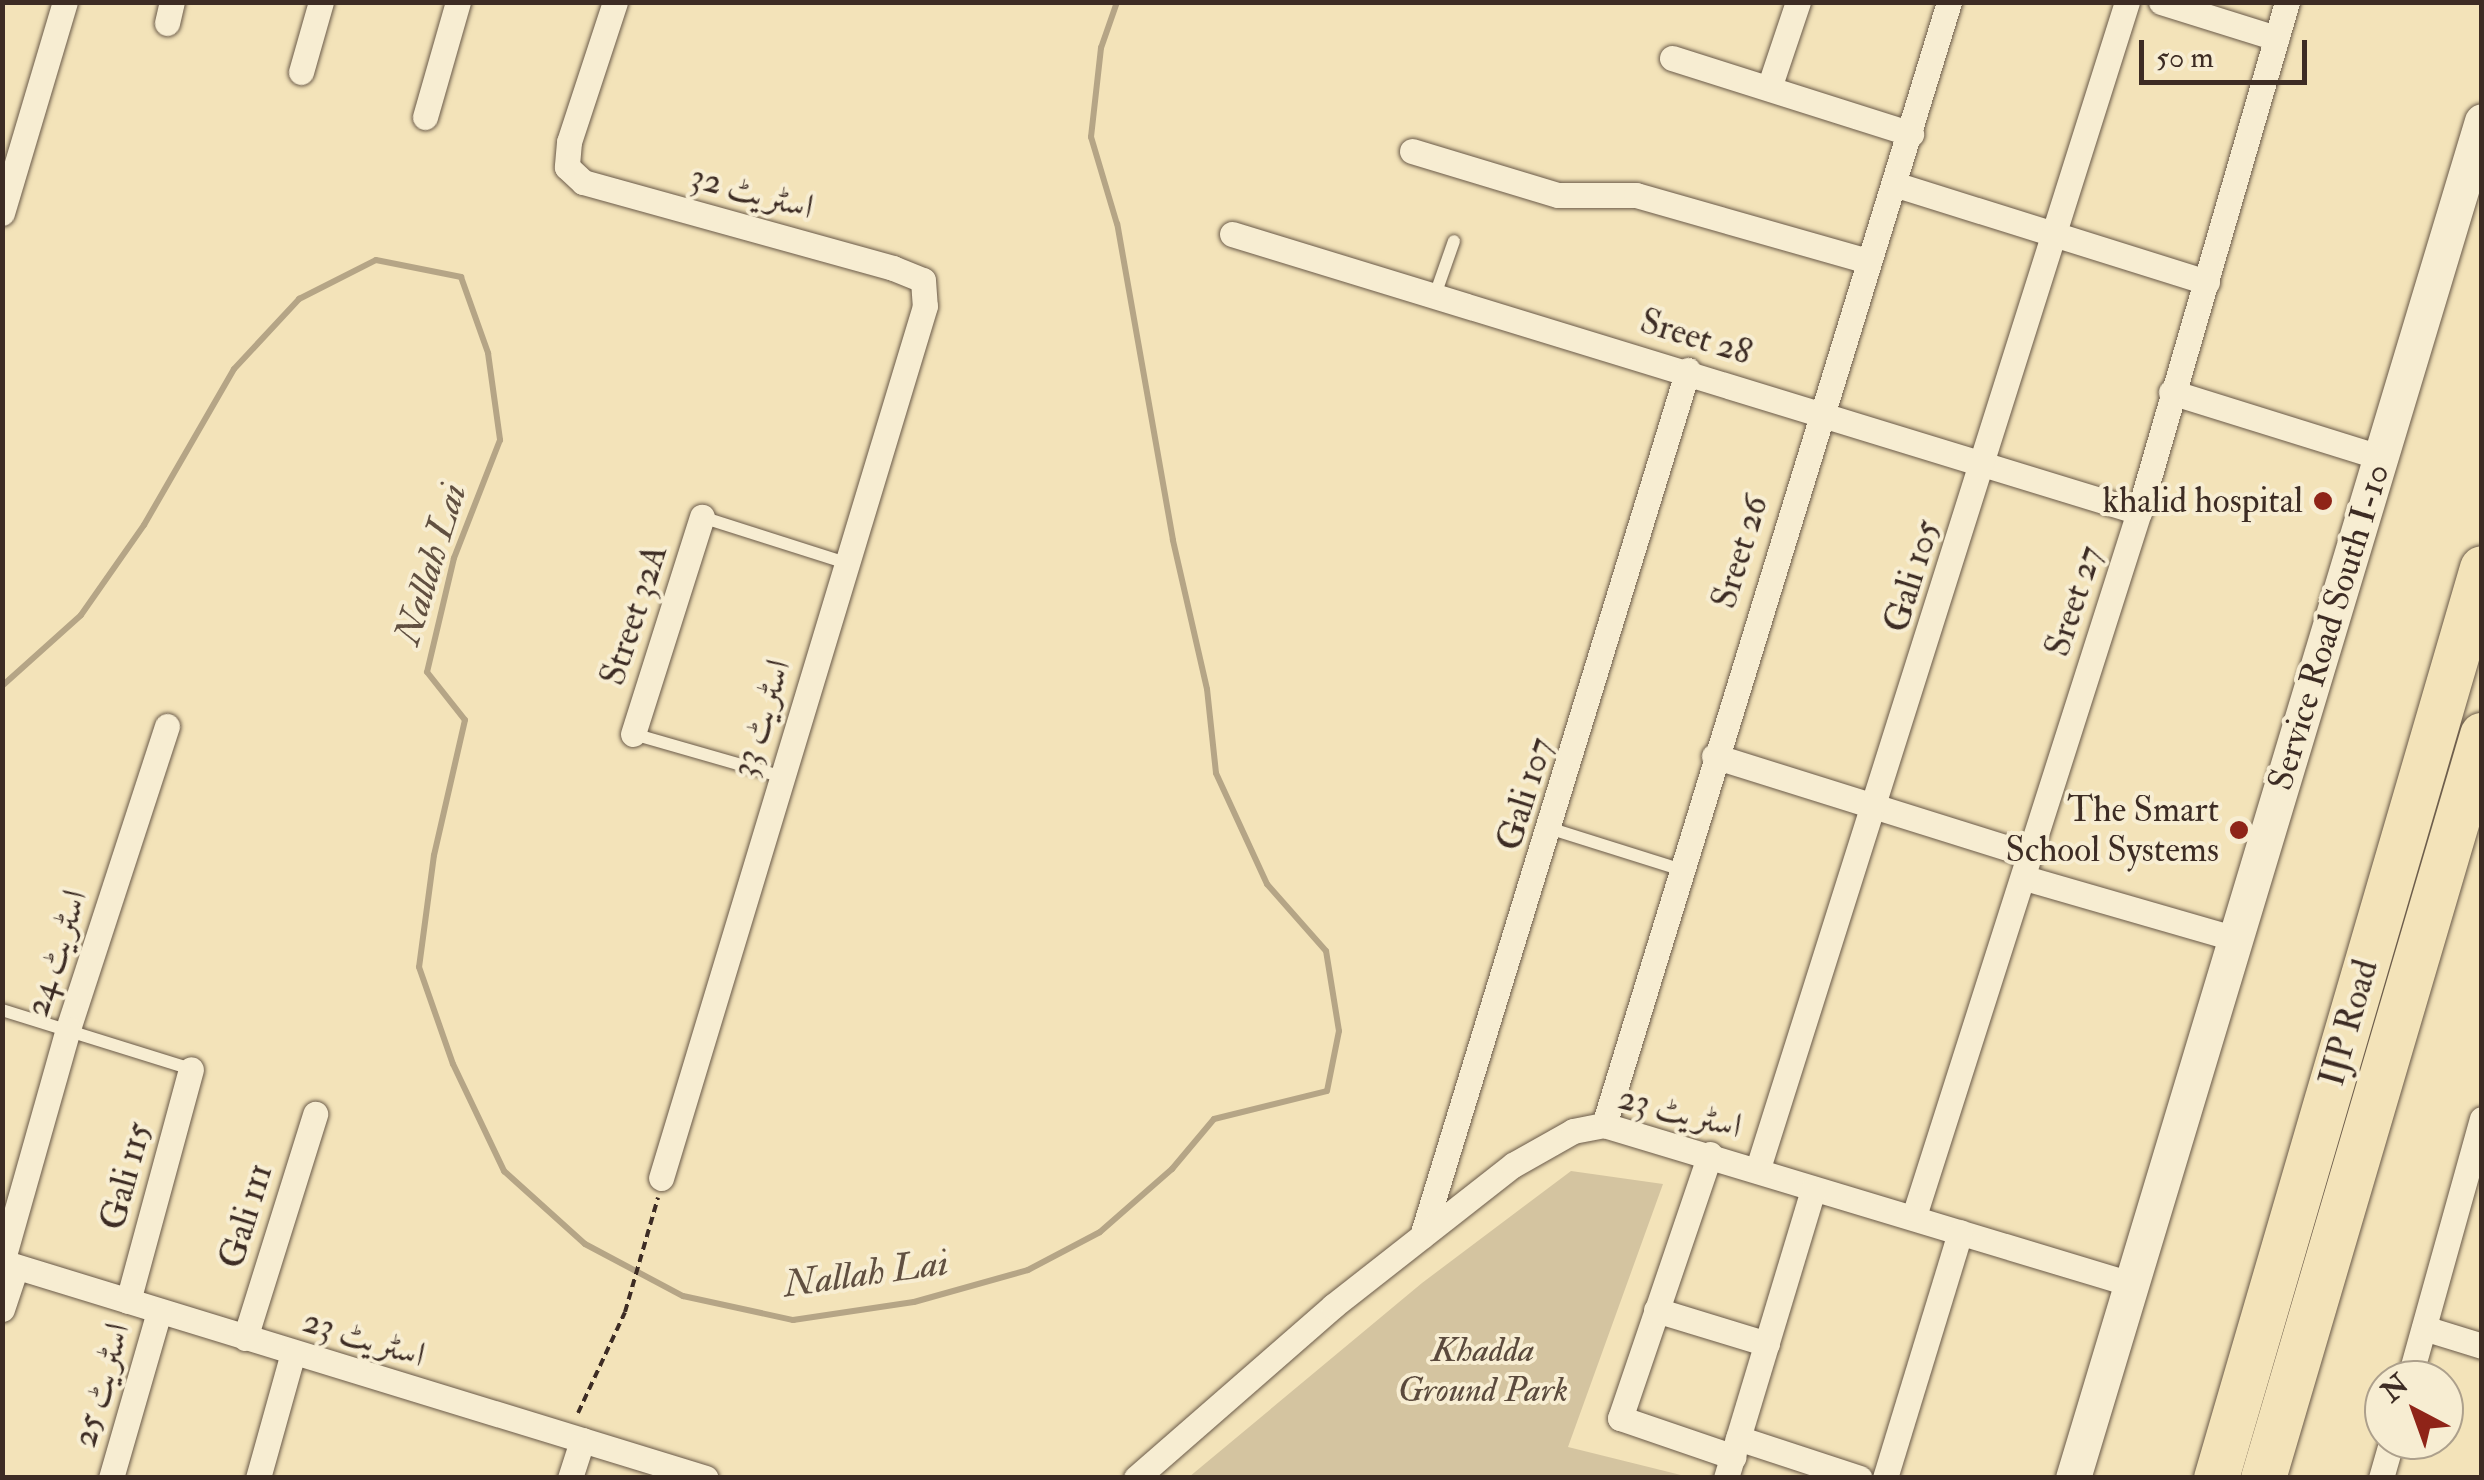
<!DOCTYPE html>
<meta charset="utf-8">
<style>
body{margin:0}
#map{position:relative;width:2484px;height:1480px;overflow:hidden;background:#f3e3b9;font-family:"IM FELL Double Pica",Amiri,serif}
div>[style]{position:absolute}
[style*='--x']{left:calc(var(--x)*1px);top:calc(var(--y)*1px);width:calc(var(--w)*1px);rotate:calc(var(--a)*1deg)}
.green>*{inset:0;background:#d4c4a0}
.stream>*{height:6px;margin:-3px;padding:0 3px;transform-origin:3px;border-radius:3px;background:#b5a586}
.path>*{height:4px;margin-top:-2px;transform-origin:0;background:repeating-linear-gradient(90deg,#3d2c24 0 8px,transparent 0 13px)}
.roads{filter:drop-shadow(0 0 2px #6a5a49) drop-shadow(0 0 2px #6a5a49)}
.lane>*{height:12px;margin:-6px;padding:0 6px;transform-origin:6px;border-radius:6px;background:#f7edd2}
.street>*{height:25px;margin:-12.5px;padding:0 12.5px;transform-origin:12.5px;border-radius:12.5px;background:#f7edd2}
.secondary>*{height:35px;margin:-17.5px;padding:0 17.5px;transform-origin:17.5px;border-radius:17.5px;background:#f7edd2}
.highway>*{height:45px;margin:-22.5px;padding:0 22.5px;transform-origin:22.5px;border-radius:22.5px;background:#f3e3b9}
.dots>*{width:28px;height:28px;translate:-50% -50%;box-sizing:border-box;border:5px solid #f7edd2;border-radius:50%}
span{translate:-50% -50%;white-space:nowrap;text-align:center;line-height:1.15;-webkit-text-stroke:8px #f7edd2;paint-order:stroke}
.street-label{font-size:35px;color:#3d2c24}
.poi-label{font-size:35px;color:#3d2c24}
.right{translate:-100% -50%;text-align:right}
.park-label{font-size:35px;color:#5b4a3d;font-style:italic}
.water-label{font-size:38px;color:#615041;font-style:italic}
.frame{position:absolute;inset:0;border:5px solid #3d2c24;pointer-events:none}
.north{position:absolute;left:2364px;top:1360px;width:100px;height:100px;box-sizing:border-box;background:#f7edd2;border:2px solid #ada08c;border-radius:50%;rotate:319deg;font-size:28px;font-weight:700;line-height:40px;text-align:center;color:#3d2c24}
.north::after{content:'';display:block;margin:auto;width:35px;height:45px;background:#8f2418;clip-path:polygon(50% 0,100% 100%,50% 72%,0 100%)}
.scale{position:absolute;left:2139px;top:40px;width:168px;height:45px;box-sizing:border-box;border:5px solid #3d2c24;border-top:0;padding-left:12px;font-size:30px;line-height:35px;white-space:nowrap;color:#3d2c24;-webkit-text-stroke:8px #f7edd2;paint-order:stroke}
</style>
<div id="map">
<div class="green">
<i style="clip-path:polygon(1571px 1171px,1663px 1184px,1568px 1447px,1689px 1477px,1189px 1477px,1422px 1283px)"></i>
</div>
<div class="stream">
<i style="--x:2;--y:686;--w:106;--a:-41.9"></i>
<i style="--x:81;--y:615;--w:110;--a:-55"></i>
<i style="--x:144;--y:525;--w:180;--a:-60"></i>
<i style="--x:234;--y:369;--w:96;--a:-47.1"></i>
<i style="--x:299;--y:299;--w:86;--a:-26.9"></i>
<i style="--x:376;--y:260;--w:87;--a:11.3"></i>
<i style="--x:461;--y:277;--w:81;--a:70.4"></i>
<i style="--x:488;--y:353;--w:88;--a:82.1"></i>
<i style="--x:500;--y:440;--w:127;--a:111.3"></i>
<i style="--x:454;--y:558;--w:117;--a:103.3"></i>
<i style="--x:427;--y:672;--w:61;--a:51.6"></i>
<i style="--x:465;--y:720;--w:139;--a:102.9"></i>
<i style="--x:434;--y:855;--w:113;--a:97.6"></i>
<i style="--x:419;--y:967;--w:103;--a:70.7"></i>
<i style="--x:453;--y:1064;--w:119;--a:64.5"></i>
<i style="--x:504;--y:1171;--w:109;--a:42"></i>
<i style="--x:585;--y:1244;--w:111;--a:28"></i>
<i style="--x:683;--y:1296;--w:113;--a:12.3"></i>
<i style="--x:793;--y:1320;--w:122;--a:-8.5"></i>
<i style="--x:914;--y:1302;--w:118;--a:-15.7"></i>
<i style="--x:1028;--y:1270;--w:81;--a:-27.8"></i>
<i style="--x:1100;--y:1232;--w:96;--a:-41.2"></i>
<i style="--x:1172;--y:1169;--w:65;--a:-50"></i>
<i style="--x:1214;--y:1119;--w:116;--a:-13.9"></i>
<i style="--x:1327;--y:1091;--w:61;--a:-78.7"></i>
<i style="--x:1339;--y:1031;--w:81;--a:-99.2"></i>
<i style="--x:1326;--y:951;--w:89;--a:-131.4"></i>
<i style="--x:1267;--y:884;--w:122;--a:-114.7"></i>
<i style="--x:1216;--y:773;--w:84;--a:-96.1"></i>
<i style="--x:1207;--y:689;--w:153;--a:-102.9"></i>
<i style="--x:1173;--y:540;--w:321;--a:-100"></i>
<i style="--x:1117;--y:224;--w:91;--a:-106.6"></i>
<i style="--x:1091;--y:137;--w:90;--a:-83.6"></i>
<i style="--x:1101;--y:48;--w:49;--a:-70.8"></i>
</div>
<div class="path">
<i style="--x:578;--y:1413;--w:111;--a:-65"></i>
<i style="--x:625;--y:1312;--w:119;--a:-73.9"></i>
</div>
<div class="roads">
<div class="lane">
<i style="--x:1435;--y:295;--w:57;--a:-70.6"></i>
<i style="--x:702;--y:517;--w:154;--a:17.7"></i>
<i style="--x:633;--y:734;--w:152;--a:16"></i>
<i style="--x:1552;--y:829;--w:133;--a:17.5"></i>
<i style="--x:2;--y:1010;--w:198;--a:17.3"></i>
</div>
<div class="street">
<i style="--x:615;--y:2;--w:147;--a:108.2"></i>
<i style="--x:569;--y:142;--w:25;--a:95"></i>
<i style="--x:567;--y:167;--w:22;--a:43"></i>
<i style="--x:583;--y:182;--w:322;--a:15.5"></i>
<i style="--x:893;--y:268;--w:32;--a:22"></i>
<i style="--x:923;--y:280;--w:26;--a:86"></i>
<i style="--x:925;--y:306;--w:911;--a:106.84"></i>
<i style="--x:2161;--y:2;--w:121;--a:17.4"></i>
<i style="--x:167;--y:23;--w:22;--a:-77"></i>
<i style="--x:1672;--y:58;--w:251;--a:17.6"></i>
<i style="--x:301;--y:72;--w:73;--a:-74.1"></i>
<i style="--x:1769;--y:88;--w:91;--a:-71.4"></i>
<i style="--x:425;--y:117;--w:120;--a:-74"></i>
<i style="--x:1412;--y:151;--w:152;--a:16.8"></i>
<i style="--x:1558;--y:195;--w:78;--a:0"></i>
<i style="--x:1636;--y:195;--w:241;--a:15.9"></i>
<i style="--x:1894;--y:184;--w:328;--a:17.4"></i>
<i style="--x:2;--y:213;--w:220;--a:-73.4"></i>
<i style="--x:1232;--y:234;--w:949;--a:17.04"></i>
<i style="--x:2171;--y:392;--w:219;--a:17.3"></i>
<i style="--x:167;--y:726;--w:319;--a:108.1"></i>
<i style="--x:68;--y:1029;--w:242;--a:105.8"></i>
<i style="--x:2;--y:1262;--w:736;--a:17.06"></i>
<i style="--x:633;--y:734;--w:228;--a:-72.4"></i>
<i style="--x:1714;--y:756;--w:331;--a:17.4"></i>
<i style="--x:2025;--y:878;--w:220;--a:16.1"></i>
<i style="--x:1604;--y:1125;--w:1175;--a:-72.92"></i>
<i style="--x:1710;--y:1154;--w:279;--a:108.8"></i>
<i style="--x:1620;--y:1418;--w:120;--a:18.9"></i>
<i style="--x:1758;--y:1168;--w:1223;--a:-72.44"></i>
<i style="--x:1914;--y:1216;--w:739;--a:-72.28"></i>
<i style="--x:2139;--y:512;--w:531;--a:-73.82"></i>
<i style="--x:1422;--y:1236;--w:906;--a:-72.93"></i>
<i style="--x:128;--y:1301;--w:240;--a:-74.8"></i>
<i style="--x:2;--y:1309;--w:44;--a:-71.6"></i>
<i style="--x:1656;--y:1310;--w:116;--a:17"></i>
<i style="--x:2424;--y:1328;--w:61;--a:17.2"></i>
<i style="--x:245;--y:1338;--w:235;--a:-72.6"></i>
<i style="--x:2409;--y:1380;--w:271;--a:-74.4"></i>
<i style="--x:1738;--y:1438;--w:128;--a:18.2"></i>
<i style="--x:111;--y:1478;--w:173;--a:-73.9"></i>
<i style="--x:258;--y:1478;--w:130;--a:-74.4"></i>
<i style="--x:570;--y:1478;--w:40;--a:-72"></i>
<i style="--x:1136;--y:1478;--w:262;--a:-41.1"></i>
<i style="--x:1333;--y:1306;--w:229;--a:-38.1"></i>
<i style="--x:1513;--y:1165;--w:69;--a:-29.5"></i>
<i style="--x:1573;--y:1131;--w:32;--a:-11"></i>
<i style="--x:1604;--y:1125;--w:550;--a:16.79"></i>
<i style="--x:1726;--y:1478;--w:302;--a:-73.2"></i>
<i style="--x:1885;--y:1478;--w:257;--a:-73"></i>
<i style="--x:2381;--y:1478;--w:40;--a:-74"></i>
</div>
<div class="secondary">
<i style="--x:2073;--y:1478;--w:1417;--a:-73.23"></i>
</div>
<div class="highway">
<i style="--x:2216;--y:1478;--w:948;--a:-73.71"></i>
<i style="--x:2263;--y:1478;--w:775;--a:-73.58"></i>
</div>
</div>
<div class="dots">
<i style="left:2323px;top:501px;background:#8f2418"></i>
<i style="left:2239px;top:830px;background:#8f2418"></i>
</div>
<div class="street-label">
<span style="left:752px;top:192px;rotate:15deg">اسٹریٹ 32</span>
<span style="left:1696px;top:337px;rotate:17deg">Sreet 28</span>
<span style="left:1740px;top:552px;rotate:-73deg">Sreet 26</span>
<span style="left:1912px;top:576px;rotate:-73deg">Gali 105</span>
<span style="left:2074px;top:601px;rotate:-72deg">Sreet 27</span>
<span style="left:634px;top:615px;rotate:-72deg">Street 32A</span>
<span style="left:2329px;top:627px;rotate:-73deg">Service Road South I-10</span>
<span style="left:761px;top:718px;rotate:-72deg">اسٹریٹ 33</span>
<span style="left:1525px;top:794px;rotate:-73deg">Gali 107</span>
<span style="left:56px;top:953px;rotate:-72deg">اسٹریٹ 24</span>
<span style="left:2349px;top:1023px;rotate:-74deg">IJP Road</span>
<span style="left:1680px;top:1112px;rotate:14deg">اسٹریٹ 23</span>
<span style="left:126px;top:1176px;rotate:-75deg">Gali 115</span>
<span style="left:246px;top:1216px;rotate:-73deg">Gali 111</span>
<span style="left:364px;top:1338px;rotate:17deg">اسٹریٹ 23</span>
<span style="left:101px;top:1385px;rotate:-74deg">اسٹریٹ 25</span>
</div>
<div class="poi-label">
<span class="right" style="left:2303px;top:501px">khalid hospital</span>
<span class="right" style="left:2219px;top:830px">The Smart<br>School Systems</span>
</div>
<div class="park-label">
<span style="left:1483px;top:1370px">Khadda<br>Ground Park</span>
</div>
<div class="water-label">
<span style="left:431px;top:564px;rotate:-73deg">Nallah Lai</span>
<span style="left:866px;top:1274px;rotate:-8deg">Nallah Lai</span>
</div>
<div class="frame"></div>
<div class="north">N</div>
<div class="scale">50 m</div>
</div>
